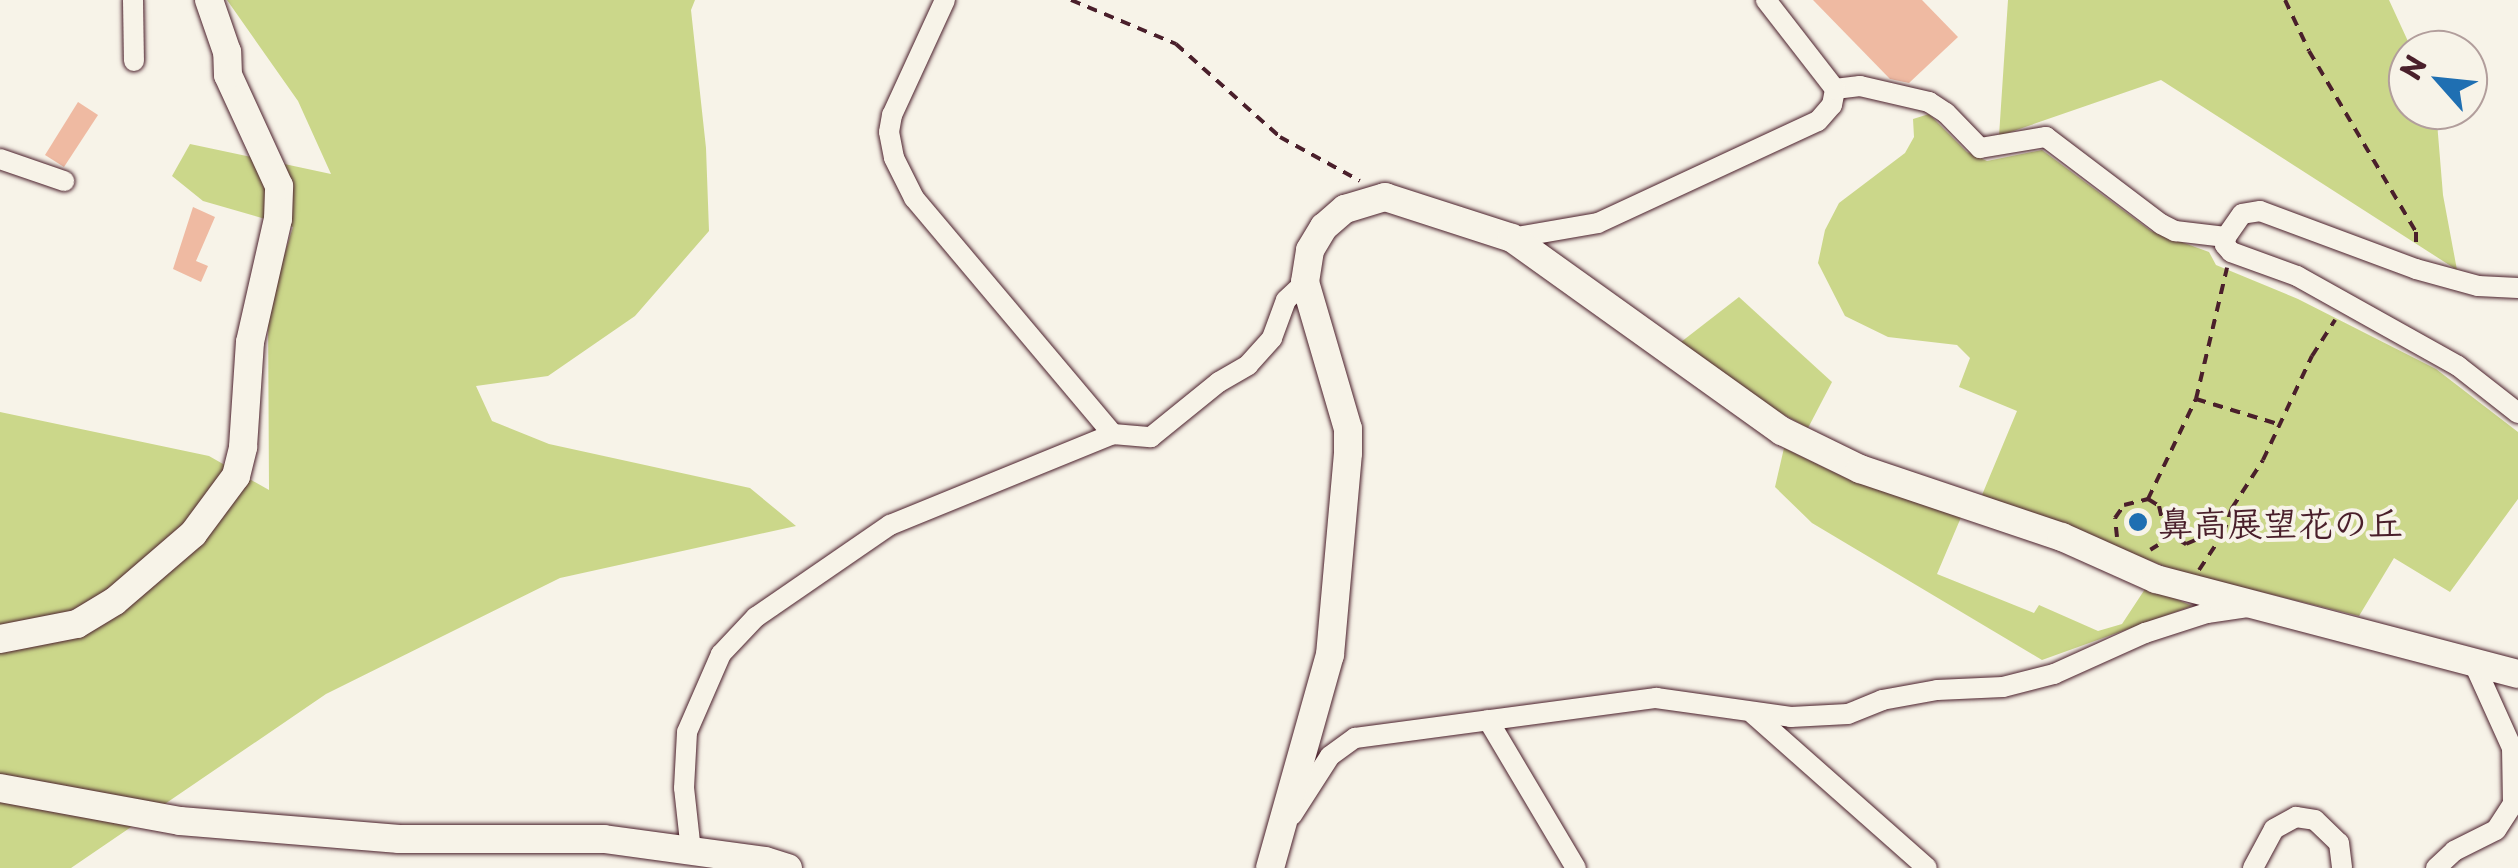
<!DOCTYPE html>
<meta charset="utf-8">
<style>
body{margin:0}
#map{position:relative;width:2518px;height:868px;overflow:hidden;background:#f7f3e8;font-family:"Playpen Sans","Klee One",sans-serif}
div>[style]{position:absolute}
[style*='--x']{left:calc(var(--x)*1px);top:calc(var(--y)*1px);width:calc(var(--w)*1px);rotate:calc(var(--a)*1deg)}
.green>*{inset:0;background:#cbd78a}
.building>*{inset:0;background:#efbaa2}
.path>*{height:4px;margin-top:-2px;transform-origin:0;background:repeating-linear-gradient(90deg,#4a1f2b 0 10px,transparent 0 18px)}
.roads{filter:drop-shadow(0 0 2px #4a1f2b) drop-shadow(0 0 2px #4a1f2b)}
.street>*{height:20px;margin:-10px;padding:0 10px;transform-origin:10px;border-radius:10px;background:#f7f3e8}
.secondary>*{height:28px;margin:-14px;padding:0 14px;transform-origin:14px;border-radius:14px;background:#f7f3e8}
.dots>*{width:28px;height:28px;translate:-50% -50%;box-sizing:border-box;border:5px solid #f7f3e8;border-radius:50%}
span{translate:-50% -50%;white-space:nowrap;text-align:center;line-height:1.15;-webkit-text-stroke:8px #f7f3e8;paint-order:stroke}
.poi-label{font-size:35px;color:#4a1f2b;font-weight:700}
.left{translate:0 -50%;text-align:left}
.north{position:absolute;left:2388px;top:30px;width:100px;height:100px;box-sizing:border-box;background:#f7f3e8;border:2px solid #b29e9c;border-radius:50%;rotate:297deg;font-size:28px;font-weight:700;line-height:40px;text-align:center;color:#4a1f2b}
.north::after{content:'';display:block;margin:auto;width:35px;height:45px;background:#1f6fb2;clip-path:polygon(50% 0,100% 100%,50% 72%,0 100%)}
</style>
<div id="map">
<div class="green">
<i style="clip-path:polygon(227px 0,695px 0,691px 10px,706px 148px,709px 231px,635px 316px,548px 376px,476px 386px,492px 421px,549px 444px,750px 488px,796px 526px,560px 578px,326px 694px,71px 868px,0 868px,0 412px,209px 456px,269px 490px,268px 307px,293px 227px,203px 201px,172px 176px,190px 144px,331px 174px,298px 101px)"></i>
<i style="clip-path:polygon(2008px 0,2389px 0,2412px 50px,2408px 50px,2408px 110px,2436px 110px,2443px 195px,2457px 270px,2161px 80px,1999px 136px)"></i>
<i style="clip-path:polygon(1929px 114px,1967px 152px,1987px 161px,2042px 150px,2151px 231px,2209px 252px,2216px 265px,2298px 299px,2436px 369px,2518px 432px,2518px 499px,2450px 592px,2394px 558px,2359px 616px,2176px 571px,1982px 495px,2017px 411px,1959px 387px,1970px 358px,1957px 345px,1888px 337px,1845px 316px,1818px 263px,1825px 230px,1839px 203px,1905px 153px,1914px 137px,1913px 119px)"></i>
<i style="clip-path:polygon(1739px 297px,1832px 382px,1808px 428px,1759px 401px,1681px 342px)"></i>
<i style="clip-path:polygon(1784px 448px,1850px 480px,1962px 515px,1937px 574px,2034px 613px,2039px 605px,2098px 631px,2122px 624px,2147px 586px,2192px 606px,2042px 660px,1812px 523px,1775px 487px)"></i>
</div>
<div class="building">
<i style="clip-path:polygon(1813px 0,1922px 0,1958px 37px,1909px 83px,1890px 79px)"></i>
<i style="clip-path:polygon(78px 102px,98px 115px,64px 167px,45px 155px)"></i>
<i style="clip-path:polygon(193px 207px,215px 217px,196px 261px,208px 266px,201px 282px,173px 269px)"></i>
</div>
<div class="path">
<i style="--x:1071;--y:0;--w:114;--a:22.7"></i>
<i style="--x:1176;--y:44;--w:140;--a:41.8"></i>
<i style="--x:1280;--y:137;--w:91;--a:28.8"></i>
<i style="--x:2285;--y:0;--w:56;--a:64.8"></i>
<i style="--x:2309;--y:51;--w:210;--a:59.4"></i>
<i style="--x:2416;--y:232;--w:17;--a:90"></i>
<i style="--x:2196;--y:399;--w:89;--a:17"></i>
<i style="--x:2148;--y:499;--w:111;--a:-64.4"></i>
<i style="--x:2196;--y:399;--w:135;--a:-76.7"></i>
<i style="--x:2165;--y:531;--w:25;--a:32"></i>
<i style="--x:2186;--y:544;--w:25;--a:-23"></i>
<i style="--x:2209;--y:534;--w:14;--a:0"></i>
<i style="--x:2117;--y:537;--w:19;--a:-96"></i>
<i style="--x:2115;--y:518;--w:16;--a:-55"></i>
<i style="--x:2124;--y:505;--w:25;--a:-14"></i>
<i style="--x:2148;--y:499;--w:13;--a:32"></i>
<i style="--x:2159;--y:506;--w:26;--a:77"></i>
<i style="--x:2165;--y:531;--w:16;--a:117"></i>
<i style="--x:2158;--y:545;--w:9;--a:148"></i>
<i style="--x:2199;--y:570;--w:43;--a:-56.3"></i>
<i style="--x:2223;--y:534;--w:28;--a:-71"></i>
<i style="--x:2232;--y:508;--w:57;--a:-57.1"></i>
<i style="--x:2263;--y:460;--w:115;--a:-64.8"></i>
<i style="--x:2312;--y:356;--w:43;--a:-57.4"></i>
</div>
<div class="roads">
<div class="street">
<i style="--x:133;--y:0;--w:61;--a:89.1"></i>
<i style="--x:945;--y:0;--w:127;--a:114.7"></i>
<i style="--x:892;--y:115;--w:17;--a:100"></i>
<i style="--x:889;--y:132;--w:26;--a:79"></i>
<i style="--x:894;--y:158;--w:45;--a:63.4"></i>
<i style="--x:914;--y:198;--w:309;--a:49.9"></i>
<i style="--x:1835;--y:89;--w:25;--a:-7"></i>
<i style="--x:1860;--y:86;--w:71;--a:13.1"></i>
<i style="--x:1929;--y:102;--w:20;--a:33"></i>
<i style="--x:1946;--y:113;--w:49;--a:45.8"></i>
<i style="--x:1980;--y:148;--w:67;--a:-9.5"></i>
<i style="--x:2046;--y:137;--w:144;--a:37.1"></i>
<i style="--x:2161;--y:224;--w:16;--a:27"></i>
<i style="--x:2175;--y:231;--w:51;--a:6.7"></i>
<i style="--x:0;--y:159;--w:68;--a:19"></i>
<i style="--x:1512;--y:238;--w:87;--a:-9.9"></i>
<i style="--x:1598;--y:223;--w:242;--a:-24.9"></i>
<i style="--x:1818;--y:121;--w:21;--a:-49"></i>
<i style="--x:1832;--y:105;--w:16;--a:-79"></i>
<i style="--x:1835;--y:89;--w:113;--a:-127.8"></i>
<i style="--x:2518;--y:288;--w:40;--a:-177.1"></i>
<i style="--x:2478;--y:286;--w:64;--a:-164.7"></i>
<i style="--x:2416;--y:269;--w:166;--a:-159.6"></i>
<i style="--x:2260;--y:211;--w:18;--a:171"></i>
<i style="--x:2242;--y:214;--w:28;--a:125"></i>
<i style="--x:2226;--y:237;--w:8;--a:97"></i>
<i style="--x:2225;--y:245;--w:9;--a:49"></i>
<i style="--x:2231;--y:252;--w:70;--a:20"></i>
<i style="--x:2297;--y:276;--w:184;--a:29.2"></i>
<i style="--x:2458;--y:366;--w:76;--a:38.1"></i>
<i style="--x:1753;--y:714;--w:232;--a:41.5"></i>
<i style="--x:1488;--y:720;--w:172;--a:59.3"></i>
<i style="--x:1292;--y:815;--w:70;--a:-57.2"></i>
<i style="--x:1330;--y:756;--w:31;--a:-36"></i>
<i style="--x:1355;--y:738;--w:304;--a:-7.6"></i>
<i style="--x:1656;--y:698;--w:136;--a:8"></i>
<i style="--x:1791;--y:717;--w:57;--a:-3"></i>
<i style="--x:1848;--y:714;--w:37;--a:-22"></i>
<i style="--x:1882;--y:700;--w:56;--a:-10.3"></i>
<i style="--x:1937;--y:690;--w:66;--a:-2.6"></i>
<i style="--x:2003;--y:687;--w:53;--a:-14.3"></i>
<i style="--x:2054;--y:674;--w:100;--a:-24.3"></i>
<i style="--x:2145;--y:633;--w:65;--a:-17.9"></i>
<i style="--x:2207;--y:613;--w:41;--a:-8.3"></i>
<i style="--x:691;--y:851;--w:63;--a:-96.3"></i>
<i style="--x:684;--y:788;--w:56;--a:-86.9"></i>
<i style="--x:687;--y:732;--w:85;--a:-66.4"></i>
<i style="--x:721;--y:654;--w:51;--a:-46.6"></i>
<i style="--x:756;--y:617;--w:163;--a:-34.5"></i>
<i style="--x:890;--y:525;--w:241;--a:-22.2"></i>
<i style="--x:1113;--y:434;--w:38;--a:5"></i>
<i style="--x:1151;--y:437;--w:87;--a:-39"></i>
<i style="--x:1219;--y:382;--w:34;--a:-30"></i>
<i style="--x:1248;--y:365;--w:36;--a:-48"></i>
<i style="--x:1272;--y:338;--w:40;--a:-69.8"></i>
<i style="--x:1286;--y:300;--w:26;--a:-43"></i>
<i style="--x:2253;--y:868;--w:44;--a:-61.7"></i>
<i style="--x:2274;--y:829;--w:25;--a:-29"></i>
<i style="--x:2296;--y:817;--w:19;--a:9"></i>
<i style="--x:2315;--y:820;--w:33;--a:44"></i>
<i style="--x:2339;--y:843;--w:25;--a:83"></i>
<i style="--x:2436;--y:868;--w:25;--a:-43"></i>
<i style="--x:2454;--y:851;--w:47;--a:-26.6"></i>
<i style="--x:2496;--y:830;--w:31;--a:-57"></i>
<i style="--x:2513;--y:804;--w:56;--a:-91"></i>
<i style="--x:2512;--y:748;--w:92;--a:-114.3"></i>
</div>
<div class="secondary">
<i style="--x:0;--y:639;--w:78;--a:-11"></i>
<i style="--x:77;--y:624;--w:44;--a:-31.2"></i>
<i style="--x:115;--y:601;--w:103;--a:-40.7"></i>
<i style="--x:193;--y:534;--w:72;--a:-53.4"></i>
<i style="--x:236;--y:476;--w:30;--a:-76"></i>
<i style="--x:243;--y:447;--w:105;--a:-86.2"></i>
<i style="--x:250;--y:342;--w:126;--a:-77.2"></i>
<i style="--x:278;--y:219;--w:33;--a:-88"></i>
<i style="--x:279;--y:186;--w:122;--a:-114.7"></i>
<i style="--x:228;--y:75;--w:23;--a:-92"></i>
<i style="--x:227;--y:52;--w:55;--a:-109.1"></i>
<i style="--x:0;--y:788;--w:183;--a:10.4"></i>
<i style="--x:180;--y:821;--w:220;--a:4.7"></i>
<i style="--x:399;--y:839;--w:205;--a:0"></i>
<i style="--x:604;--y:839;--w:162;--a:7.8"></i>
<i style="--x:765;--y:861;--w:24;--a:17"></i>
<i style="--x:1270;--y:868;--w:221;--a:-74.3"></i>
<i style="--x:1330;--y:655;--w:203;--a:-84.9"></i>
<i style="--x:1348;--y:453;--w:24;--a:-90"></i>
<i style="--x:1348;--y:429;--w:153;--a:-106.3"></i>
<i style="--x:1305;--y:282;--w:32;--a:-81"></i>
<i style="--x:1310;--y:250;--w:27;--a:-59"></i>
<i style="--x:1324;--y:227;--w:28;--a:-41"></i>
<i style="--x:1345;--y:209;--w:42;--a:-16.7"></i>
<i style="--x:1385;--y:197;--w:133;--a:17.9"></i>
<i style="--x:1512;--y:238;--w:332;--a:35.6"></i>
<i style="--x:1782;--y:431;--w:87;--a:26"></i>
<i style="--x:1860;--y:469;--w:213;--a:18.6"></i>
<i style="--x:2062;--y:537;--w:103;--a:24.1"></i>
<i style="--x:2156;--y:579;--w:374;--a:14.7"></i>
</div>
</div>
<div class="dots">
<i style="left:2138px;top:522px;background:#1f6fb2"></i>
</div>
<div class="poi-label">
<span class="left" style="left:2158px;top:522px">鼻高展望花の丘</span>
</div>
<div class="north">N</div>
</div>
